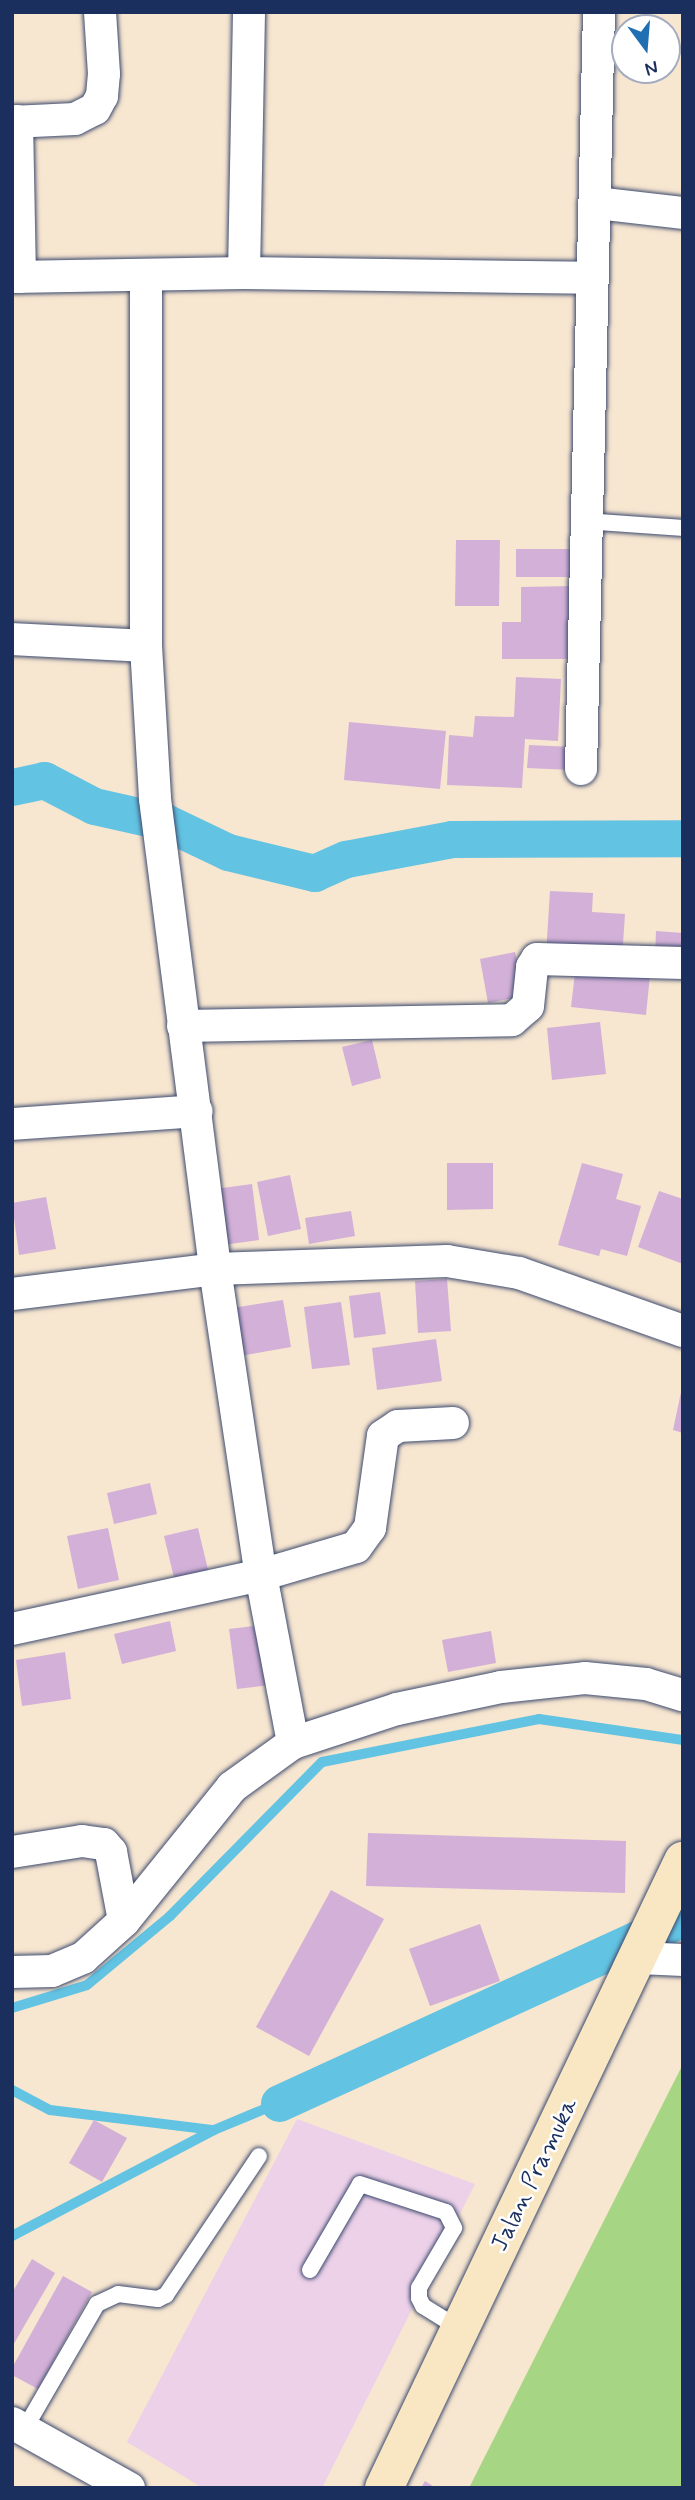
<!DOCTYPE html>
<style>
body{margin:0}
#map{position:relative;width:695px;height:2500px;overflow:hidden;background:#f7e6d0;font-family:Mynerve,sans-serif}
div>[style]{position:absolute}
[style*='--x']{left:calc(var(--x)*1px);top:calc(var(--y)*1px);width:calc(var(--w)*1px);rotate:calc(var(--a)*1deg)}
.built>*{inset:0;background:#edd1e9}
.green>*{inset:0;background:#a6d583}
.stream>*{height:10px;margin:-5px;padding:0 5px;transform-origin:5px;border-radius:5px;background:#63c3e2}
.canal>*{height:37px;margin:-18.5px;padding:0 18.5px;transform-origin:18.5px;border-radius:18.5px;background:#63c3e2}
.building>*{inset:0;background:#d3b0d7}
.roads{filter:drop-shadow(0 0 2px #3c4a6f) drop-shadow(0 0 2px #3c4a6f)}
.service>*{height:16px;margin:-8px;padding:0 8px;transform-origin:8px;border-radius:8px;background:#fff}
.minor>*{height:32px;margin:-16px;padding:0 16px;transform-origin:16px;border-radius:16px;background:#fff}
.secondary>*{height:38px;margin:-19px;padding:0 19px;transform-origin:19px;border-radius:19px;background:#f9e7c3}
span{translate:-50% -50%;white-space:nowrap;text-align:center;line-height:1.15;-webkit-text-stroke:5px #fff;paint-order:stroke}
.street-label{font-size:24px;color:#1b2f5e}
.frame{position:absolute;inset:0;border:14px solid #1b2f5e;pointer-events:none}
.north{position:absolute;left:611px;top:14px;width:70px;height:70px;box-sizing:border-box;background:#fff;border:2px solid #a4acbf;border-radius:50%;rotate:164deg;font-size:19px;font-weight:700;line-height:28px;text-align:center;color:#1b2f5e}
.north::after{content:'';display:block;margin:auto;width:24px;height:32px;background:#1f6fb2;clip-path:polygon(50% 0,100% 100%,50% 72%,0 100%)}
</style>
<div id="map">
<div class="built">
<i style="clip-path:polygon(297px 2119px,475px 2184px,322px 2488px,203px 2488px,127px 2442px)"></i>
</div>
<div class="green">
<i style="clip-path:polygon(683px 2064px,683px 2488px,469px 2488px)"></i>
</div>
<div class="stream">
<i style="--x:12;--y:2008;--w:78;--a:-17"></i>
<i style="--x:87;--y:1985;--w:108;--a:-39.7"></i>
<i style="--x:170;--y:1916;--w:216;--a:-45.4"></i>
<i style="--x:322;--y:1762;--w:221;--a:-11.2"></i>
<i style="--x:539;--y:1719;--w:146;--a:8.3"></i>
<i style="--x:12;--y:2090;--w:43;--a:27.8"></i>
<i style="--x:50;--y:2110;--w:165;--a:7"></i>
<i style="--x:12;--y:2236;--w:228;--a:-27.7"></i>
<i style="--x:214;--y:2130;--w:70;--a:-22.6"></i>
</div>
<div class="canal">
<i style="--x:12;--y:787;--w:33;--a:-12"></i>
<i style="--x:44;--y:780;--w:56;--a:27.5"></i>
<i style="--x:94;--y:806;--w:73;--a:12.7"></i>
<i style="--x:165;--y:822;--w:70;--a:25.5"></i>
<i style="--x:228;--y:852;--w:89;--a:13.7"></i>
<i style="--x:314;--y:873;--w:35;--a:-24"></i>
<i style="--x:346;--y:859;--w:108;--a:-10.7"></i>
<i style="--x:452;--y:839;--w:231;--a:-0.2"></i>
<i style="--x:279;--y:2103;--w:444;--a:-24.6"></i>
</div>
<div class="building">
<i style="clip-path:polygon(456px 540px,500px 540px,499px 606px,455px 606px)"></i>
<i style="clip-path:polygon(516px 549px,570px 549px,570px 577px,516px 577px)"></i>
<i style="clip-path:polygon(572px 586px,573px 659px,502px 659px,502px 622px,521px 622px,521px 587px)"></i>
<i style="clip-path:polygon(516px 677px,561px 679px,558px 741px,525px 739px,522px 788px,447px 785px,449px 735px,473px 737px,475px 716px,514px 717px)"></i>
<i style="clip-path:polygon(349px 722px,446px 731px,440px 789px,344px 780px)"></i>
<i style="clip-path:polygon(529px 745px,573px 747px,572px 770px,527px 768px)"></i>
<i style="clip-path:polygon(550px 891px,593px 893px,592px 912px,625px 914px,622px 958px,546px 954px)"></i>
<i style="clip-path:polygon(656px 931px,683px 933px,683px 959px,655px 958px)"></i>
<i style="clip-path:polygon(515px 952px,525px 996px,488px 1003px,480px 959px)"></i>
<i style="clip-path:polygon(624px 972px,650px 975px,646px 1015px,571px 1007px,575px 973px,623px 978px)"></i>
<i style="clip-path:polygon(600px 1022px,606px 1074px,552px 1080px,547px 1028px)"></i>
<i style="clip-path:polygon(372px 1040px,381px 1078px,352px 1086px,342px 1047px)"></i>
<i style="clip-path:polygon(447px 1163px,493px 1163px,493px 1209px,447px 1210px)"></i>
<i style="clip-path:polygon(582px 1163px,623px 1174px,616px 1199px,641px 1206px,627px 1256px,601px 1249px,599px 1256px,558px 1245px)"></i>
<i style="clip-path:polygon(290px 1175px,301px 1229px,268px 1236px,257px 1182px)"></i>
<i style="clip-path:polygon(252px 1184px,259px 1240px,222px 1245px,215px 1189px)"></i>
<i style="clip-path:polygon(659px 1191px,683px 1199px,683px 1264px,638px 1247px)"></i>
<i style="clip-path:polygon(46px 1197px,56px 1249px,19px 1255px,12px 1203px)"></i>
<i style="clip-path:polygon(351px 1211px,355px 1236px,309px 1244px,305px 1218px)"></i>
<i style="clip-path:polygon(447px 1279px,451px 1331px,418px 1333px,415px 1281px)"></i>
<i style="clip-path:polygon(380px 1292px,386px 1334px,354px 1338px,349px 1296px)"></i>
<i style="clip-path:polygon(283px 1300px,291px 1347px,240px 1356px,232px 1308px)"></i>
<i style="clip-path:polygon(341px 1302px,350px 1365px,312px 1369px,304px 1307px)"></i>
<i style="clip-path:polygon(436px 1339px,442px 1381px,377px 1390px,372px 1348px)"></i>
<i style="clip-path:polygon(683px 1383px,683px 1433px,673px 1430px)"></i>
<i style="clip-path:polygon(150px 1483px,157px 1514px,114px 1524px,107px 1493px)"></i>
<i style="clip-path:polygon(108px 1528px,119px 1580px,78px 1589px,67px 1536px)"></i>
<i style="clip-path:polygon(198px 1528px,209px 1574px,175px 1582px,164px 1536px)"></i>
<i style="clip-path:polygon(170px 1621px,176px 1651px,122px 1664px,114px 1634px)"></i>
<i style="clip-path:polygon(261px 1625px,269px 1685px,237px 1689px,229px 1629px)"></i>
<i style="clip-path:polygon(491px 1631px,496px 1663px,448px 1672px,442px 1640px)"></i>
<i style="clip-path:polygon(65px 1652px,71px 1699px,22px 1706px,16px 1660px)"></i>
<i style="clip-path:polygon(368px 1833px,626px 1841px,625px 1893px,366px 1886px)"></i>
<i style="clip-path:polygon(331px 1890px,384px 1919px,309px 2056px,256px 2027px)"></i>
<i style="clip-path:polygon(480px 1924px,500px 1981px,430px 2006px,409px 1949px)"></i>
<i style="clip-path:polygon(94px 2120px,127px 2138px,102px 2182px,69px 2163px)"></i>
<i style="clip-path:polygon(32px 2259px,55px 2273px,12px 2347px,12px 2293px)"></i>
<i style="clip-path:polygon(63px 2276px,92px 2292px,38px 2389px,12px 2375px,12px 2368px)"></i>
<i style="clip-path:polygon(425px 2481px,436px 2488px,421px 2488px)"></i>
</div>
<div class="roads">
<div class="service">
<i style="--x:585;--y:521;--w:98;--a:4.1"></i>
<i style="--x:310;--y:2270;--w:99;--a:-59.8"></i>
<i style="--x:360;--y:2184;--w:90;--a:18"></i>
<i style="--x:446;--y:2212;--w:18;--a:63"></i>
<i style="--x:454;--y:2228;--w:69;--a:120.3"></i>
<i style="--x:419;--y:2288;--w:10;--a:90"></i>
<i style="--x:419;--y:2298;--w:9;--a:63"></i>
<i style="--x:423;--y:2306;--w:44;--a:31.9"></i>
<i style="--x:24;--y:2430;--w:146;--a:-59.9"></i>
<i style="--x:97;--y:2304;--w:23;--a:-25"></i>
<i style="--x:118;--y:2294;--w:40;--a:7.1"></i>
<i style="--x:158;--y:2299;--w:9;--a:-27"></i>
<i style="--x:166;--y:2295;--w:167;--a:-56.2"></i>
</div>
<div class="minor">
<i style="--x:17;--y:121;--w:156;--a:88.9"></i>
<i style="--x:12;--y:122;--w:63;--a:-2.7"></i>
<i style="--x:75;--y:119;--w:22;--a:-27"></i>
<i style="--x:95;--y:109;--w:15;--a:-62"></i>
<i style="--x:102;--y:96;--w:22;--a:-85"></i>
<i style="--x:104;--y:74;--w:62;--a:-93.7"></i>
<i style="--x:596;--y:203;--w:88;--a:6.6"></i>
<i style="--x:244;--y:273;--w:261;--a:-88.9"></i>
<i style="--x:146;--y:276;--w:370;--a:90"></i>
<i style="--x:146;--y:646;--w:153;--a:86.6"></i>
<i style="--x:155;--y:799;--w:474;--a:82.7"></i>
<i style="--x:215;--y:1269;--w:309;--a:81.5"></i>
<i style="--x:261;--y:1575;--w:171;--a:79.2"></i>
<i style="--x:12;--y:277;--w:232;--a:-1"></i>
<i style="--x:244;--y:273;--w:346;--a:0.8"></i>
<i style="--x:12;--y:639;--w:134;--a:3"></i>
<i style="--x:581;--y:769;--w:757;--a:-88.64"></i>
<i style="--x:183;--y:1026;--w:329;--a:-1"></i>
<i style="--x:512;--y:1020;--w:21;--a:-41"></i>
<i style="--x:528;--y:1006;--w:39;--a:-84"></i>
<i style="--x:532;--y:967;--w:9;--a:-58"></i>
<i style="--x:537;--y:959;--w:146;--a:1.6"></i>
<i style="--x:12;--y:1124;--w:185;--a:-4"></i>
<i style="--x:12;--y:1294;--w:205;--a:-7"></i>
<i style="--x:215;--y:1269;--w:232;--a:-2"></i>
<i style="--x:447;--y:1261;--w:73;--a:9.5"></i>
<i style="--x:519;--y:1273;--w:174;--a:19.5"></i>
<i style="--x:12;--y:1629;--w:255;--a:-12.2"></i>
<i style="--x:261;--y:1575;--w:99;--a:-16.4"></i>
<i style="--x:356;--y:1547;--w:24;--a:-54"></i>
<i style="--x:370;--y:1528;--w:93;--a:-82"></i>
<i style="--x:383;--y:1436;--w:18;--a:-34"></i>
<i style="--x:398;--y:1426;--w:55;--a:-3.1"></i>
<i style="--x:12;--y:1852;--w:71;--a:-8.9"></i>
<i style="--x:82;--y:1841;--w:22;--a:8"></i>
<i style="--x:104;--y:1844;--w:11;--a:49"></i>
<i style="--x:111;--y:1852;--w:70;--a:79.3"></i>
<i style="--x:639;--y:1958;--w:44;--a:2.6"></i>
<i style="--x:12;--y:1972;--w:40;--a:-1.4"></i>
<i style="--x:52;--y:1971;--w:34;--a:-23"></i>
<i style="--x:83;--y:1958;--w:55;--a:-42.1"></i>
<i style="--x:124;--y:1921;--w:172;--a:-51.1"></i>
<i style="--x:232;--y:1787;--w:75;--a:-35.8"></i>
<i style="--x:293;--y:1743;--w:109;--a:-18.1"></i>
<i style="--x:397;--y:1709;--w:106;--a:-11.9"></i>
<i style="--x:501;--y:1687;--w:84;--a:-6.1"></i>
<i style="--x:585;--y:1678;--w:61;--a:5.6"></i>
<i style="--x:646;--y:1684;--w:39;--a:17"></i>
<i style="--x:12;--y:2423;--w:134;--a:29.1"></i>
</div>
<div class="secondary">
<i style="--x:384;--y:2488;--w:695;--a:-64.5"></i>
</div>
</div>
<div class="street-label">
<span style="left:535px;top:2175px;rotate:-64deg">Jalan Pramuka</span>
</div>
<div class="frame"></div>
<div class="north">N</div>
</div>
